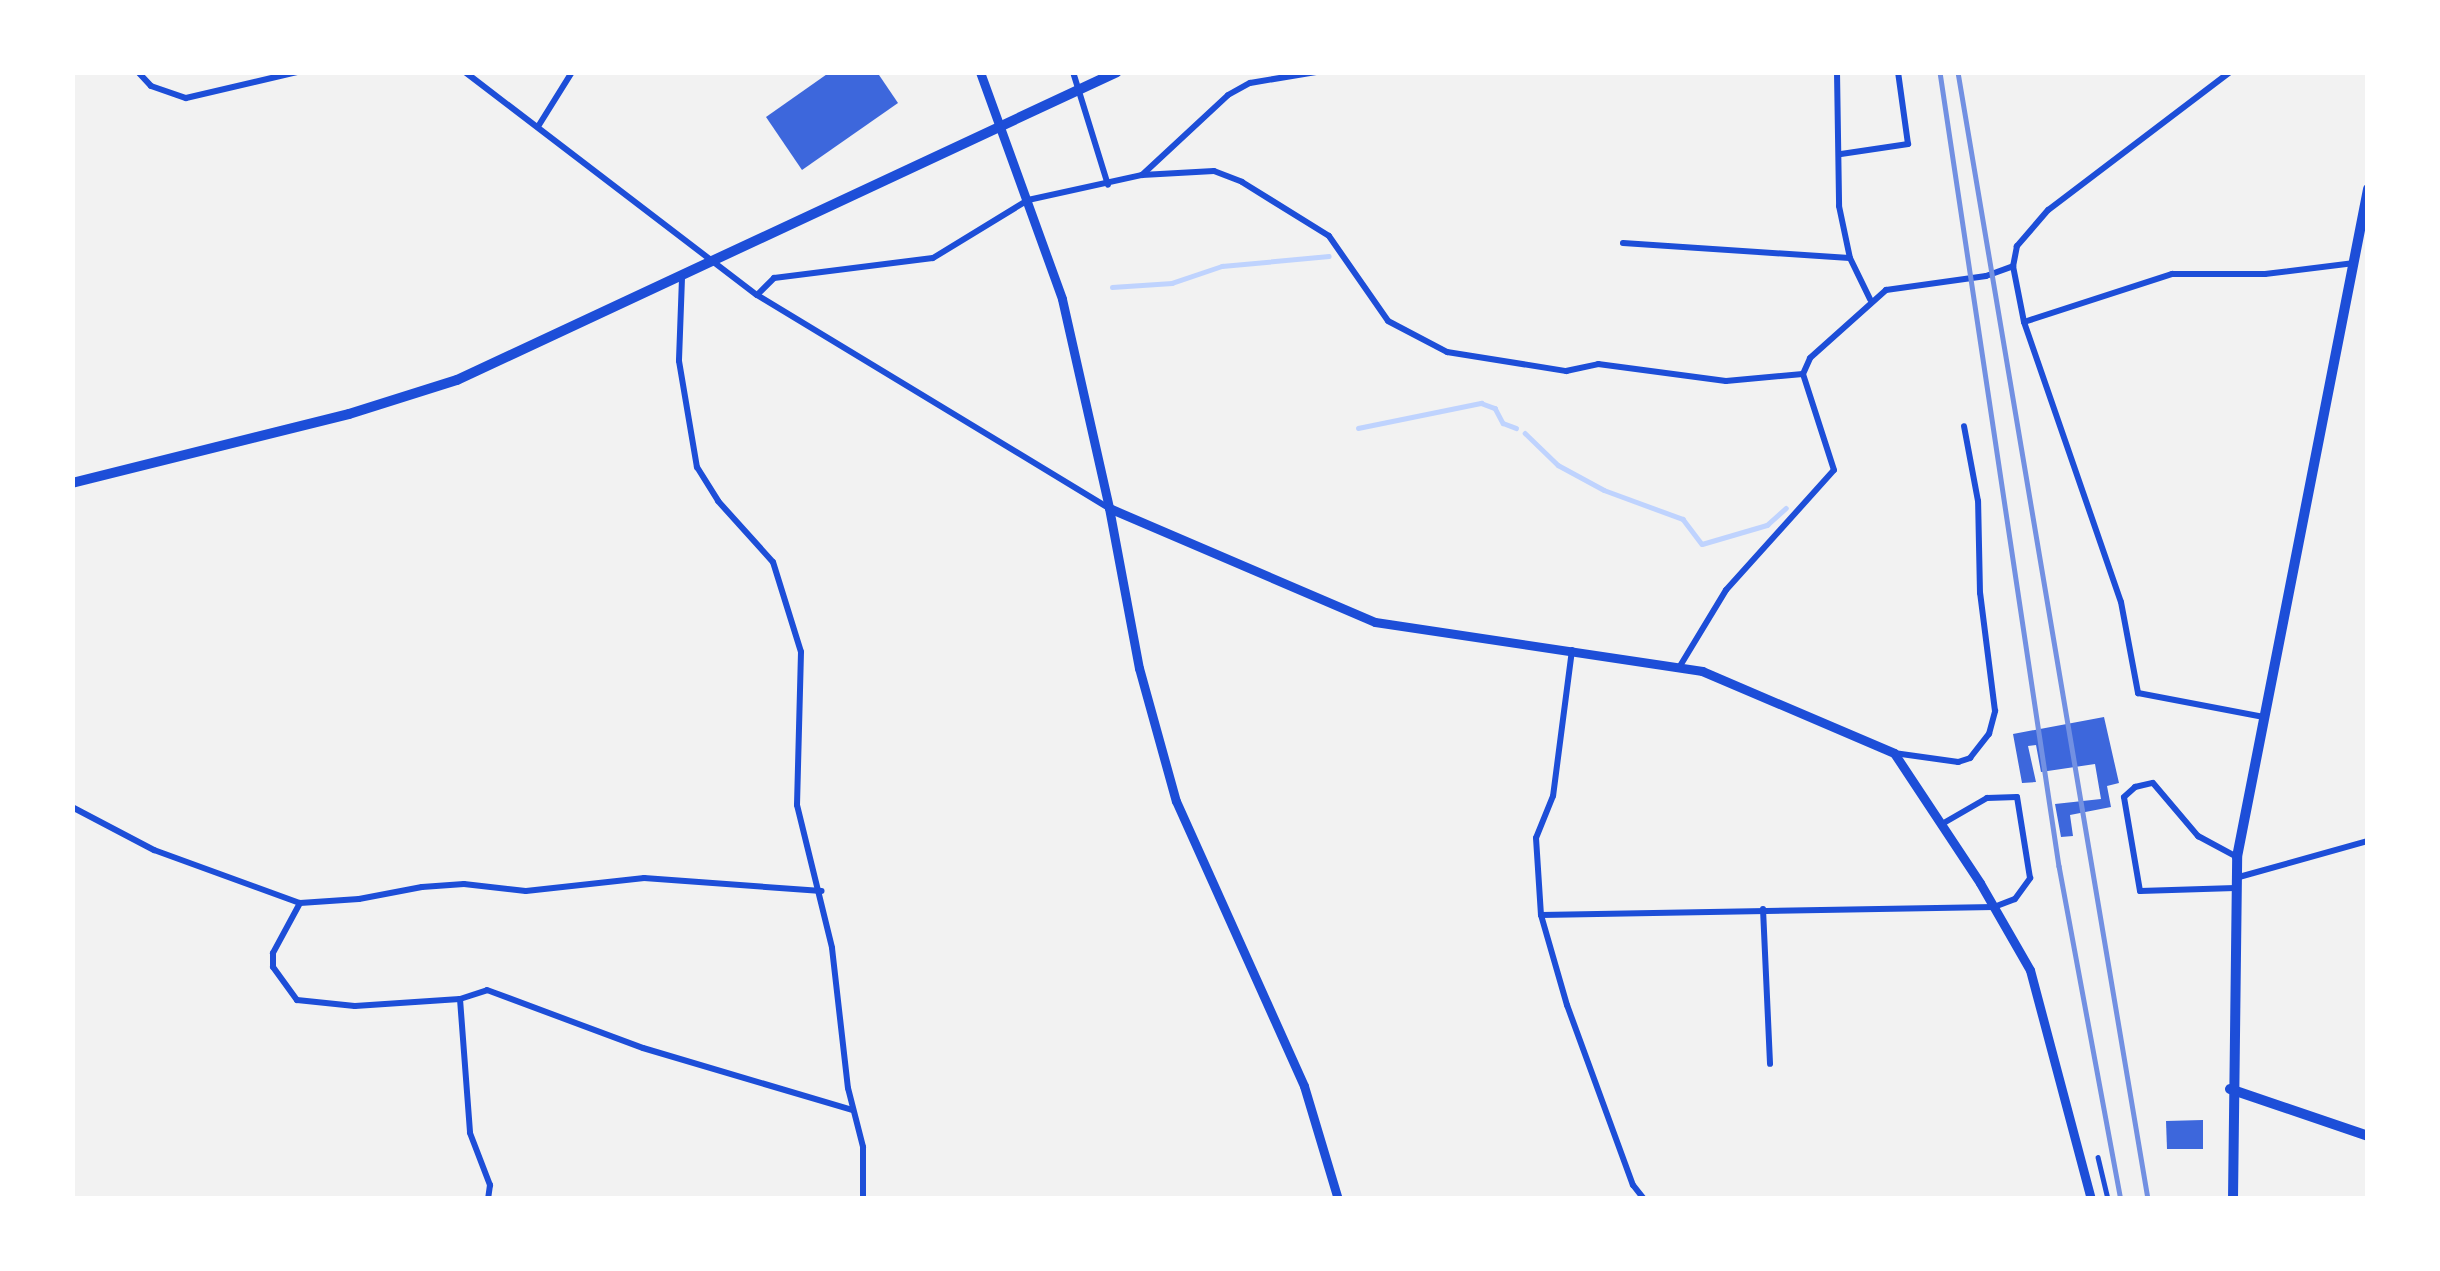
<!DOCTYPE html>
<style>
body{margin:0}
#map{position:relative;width:2440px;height:1271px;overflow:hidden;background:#f2f2f2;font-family:"Roboto Serif",serif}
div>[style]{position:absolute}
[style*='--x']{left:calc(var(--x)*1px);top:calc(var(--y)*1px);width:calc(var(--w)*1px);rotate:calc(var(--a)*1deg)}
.stream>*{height:4.5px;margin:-2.25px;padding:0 2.25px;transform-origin:2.25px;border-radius:2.25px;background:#bfd3fe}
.building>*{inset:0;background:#3d67dc}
.pedestrian>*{height:4.5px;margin:-2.25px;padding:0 2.25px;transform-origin:2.25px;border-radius:2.25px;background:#1d4ed8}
.minor>*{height:6px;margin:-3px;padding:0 3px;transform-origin:3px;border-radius:3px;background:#1d4ed8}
.tertiary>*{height:9px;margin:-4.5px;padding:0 4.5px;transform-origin:4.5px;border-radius:4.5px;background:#1d4ed8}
.secondary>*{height:9px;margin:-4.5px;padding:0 4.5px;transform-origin:4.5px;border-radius:4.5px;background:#1d4ed8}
.primary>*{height:10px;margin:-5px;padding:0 5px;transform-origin:5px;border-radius:5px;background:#1d4ed8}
.trunk>*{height:10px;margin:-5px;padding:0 5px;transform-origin:5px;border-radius:5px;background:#1d4ed8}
.rail>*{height:4.5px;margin:-2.25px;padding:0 2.25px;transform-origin:2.25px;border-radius:2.25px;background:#7290e2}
span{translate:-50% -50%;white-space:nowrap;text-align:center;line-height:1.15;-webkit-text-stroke:12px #fff;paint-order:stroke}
.frame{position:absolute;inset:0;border:75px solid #fff;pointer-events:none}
</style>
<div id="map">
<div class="stream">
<i style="--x:1112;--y:287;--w:60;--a:-3.8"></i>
<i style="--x:1172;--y:283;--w:53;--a:-18.8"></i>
<i style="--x:1222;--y:266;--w:107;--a:-5.3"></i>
<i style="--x:1358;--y:428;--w:126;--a:-11.5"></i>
<i style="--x:1481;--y:403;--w:15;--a:20"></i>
<i style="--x:1495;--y:408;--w:17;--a:62"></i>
<i style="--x:1503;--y:423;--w:14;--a:21"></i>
<i style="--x:1525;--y:433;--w:46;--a:44.1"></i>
<i style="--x:1558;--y:465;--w:52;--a:28.5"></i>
<i style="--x:1604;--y:490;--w:84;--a:20.2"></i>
<i style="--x:1683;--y:519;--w:31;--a:53"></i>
<i style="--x:1702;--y:544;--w:68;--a:-16.3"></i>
<i style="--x:1767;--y:525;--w:25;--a:-42"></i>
</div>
<div class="building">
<i style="clip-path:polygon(830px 72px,877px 72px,898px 103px,802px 170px,766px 117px)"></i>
<i style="clip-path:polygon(2104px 717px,2119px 783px,2107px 786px,2111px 807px,2070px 815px,2073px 836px,2061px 837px,2055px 804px,2101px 799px,2095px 764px,2041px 772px,2036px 745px,2028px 746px,2036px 782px,2022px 783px,2013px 734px)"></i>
<i style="clip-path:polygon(2203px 1120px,2203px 1149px,2167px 1149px,2166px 1121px)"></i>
</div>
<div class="pedestrian">
<i style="--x:2098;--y:1157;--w:43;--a:76.6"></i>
</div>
<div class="minor">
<i style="--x:138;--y:72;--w:19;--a:47"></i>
<i style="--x:151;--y:86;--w:37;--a:19"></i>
<i style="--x:186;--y:98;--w:114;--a:-13.2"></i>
<i style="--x:465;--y:72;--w:367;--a:37.4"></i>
<i style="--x:757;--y:295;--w:408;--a:31.2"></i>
<i style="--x:1073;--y:72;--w:118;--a:72.8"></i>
<i style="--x:1837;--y:72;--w:134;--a:89.1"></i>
<i style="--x:1839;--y:206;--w:53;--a:78.1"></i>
<i style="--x:1850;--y:258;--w:46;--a:64"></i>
<i style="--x:2230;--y:72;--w:228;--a:142.8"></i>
<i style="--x:2048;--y:210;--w:48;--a:130.7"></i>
<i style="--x:2017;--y:246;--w:20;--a:101"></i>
<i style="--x:2013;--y:266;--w:57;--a:78.9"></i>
<i style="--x:2024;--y:322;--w:296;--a:70.9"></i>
<i style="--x:2121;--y:602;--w:93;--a:79.4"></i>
<i style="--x:2138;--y:693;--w:128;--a:10.8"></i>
<i style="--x:539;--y:125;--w:62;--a:-58.1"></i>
<i style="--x:1841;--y:154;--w:68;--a:-8.5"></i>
<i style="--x:1908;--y:144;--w:73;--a:-97.9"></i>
<i style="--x:1142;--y:175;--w:72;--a:-3.2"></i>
<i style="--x:1214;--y:171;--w:30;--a:21"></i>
<i style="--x:1242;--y:182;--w:102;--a:31.8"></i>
<i style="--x:1329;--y:236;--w:103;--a:55.2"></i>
<i style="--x:1388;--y:321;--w:67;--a:27.7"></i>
<i style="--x:1447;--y:352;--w:121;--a:9.1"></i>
<i style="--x:1566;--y:371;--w:33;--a:-12"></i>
<i style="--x:1598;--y:364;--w:129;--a:7.6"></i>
<i style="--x:1726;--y:381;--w:77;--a:-5.2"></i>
<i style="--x:1623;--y:243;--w:227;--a:3.8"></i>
<i style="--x:682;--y:278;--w:83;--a:92.1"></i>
<i style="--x:679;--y:361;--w:108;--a:80.4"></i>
<i style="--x:697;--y:467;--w:40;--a:58"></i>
<i style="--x:718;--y:501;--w:82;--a:48"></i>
<i style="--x:773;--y:562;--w:94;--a:72.7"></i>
<i style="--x:801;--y:652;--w:153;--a:91.5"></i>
<i style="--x:797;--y:805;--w:147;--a:76.2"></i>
<i style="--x:832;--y:948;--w:141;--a:83.5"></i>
<i style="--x:848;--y:1088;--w:61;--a:75.7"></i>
<i style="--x:863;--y:1147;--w:52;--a:90"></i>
<i style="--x:757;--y:295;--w:24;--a:-45"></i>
<i style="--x:774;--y:278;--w:160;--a:-7.2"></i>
<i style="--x:933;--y:258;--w:111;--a:-31.4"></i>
<i style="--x:1028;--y:200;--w:117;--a:-12.4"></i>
<i style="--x:1142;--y:175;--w:117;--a:-42.9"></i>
<i style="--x:1228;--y:95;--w:25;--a:-29"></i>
<i style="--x:1250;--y:83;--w:67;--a:-9.5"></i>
<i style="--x:2024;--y:322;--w:156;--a:-18"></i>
<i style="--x:2172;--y:274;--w:93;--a:0"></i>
<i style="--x:2265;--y:274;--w:90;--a:-7"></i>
<i style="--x:1572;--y:650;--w:147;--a:97.4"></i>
<i style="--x:1553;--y:796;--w:45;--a:112"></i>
<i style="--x:1536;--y:838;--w:77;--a:86.3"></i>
<i style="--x:1541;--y:915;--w:94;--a:73.9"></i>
<i style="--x:1567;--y:1005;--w:192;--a:69.9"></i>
<i style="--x:1633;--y:1185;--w:18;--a:52"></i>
<i style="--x:1680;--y:666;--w:89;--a:-58.8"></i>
<i style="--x:1726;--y:590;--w:161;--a:-48"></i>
<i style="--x:1834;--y:470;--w:101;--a:-107.9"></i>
<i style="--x:1803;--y:374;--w:17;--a:-66"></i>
<i style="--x:1810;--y:358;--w:102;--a:-41.8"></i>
<i style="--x:1886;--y:290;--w:101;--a:-8"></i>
<i style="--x:1986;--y:276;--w:29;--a:-20"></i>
<i style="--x:1894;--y:753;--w:65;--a:8"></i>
<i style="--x:1958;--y:762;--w:13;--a:-18"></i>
<i style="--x:1970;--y:758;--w:31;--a:-52"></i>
<i style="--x:1989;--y:734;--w:24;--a:-75"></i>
<i style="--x:1995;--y:711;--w:119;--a:-97.2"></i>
<i style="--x:1980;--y:593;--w:92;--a:-91.2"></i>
<i style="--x:1978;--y:501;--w:76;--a:-100.6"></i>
<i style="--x:72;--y:807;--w:93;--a:27.7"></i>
<i style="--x:154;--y:850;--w:155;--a:20"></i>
<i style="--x:300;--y:903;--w:59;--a:-3.9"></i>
<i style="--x:359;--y:899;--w:64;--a:-10.8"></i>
<i style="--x:422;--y:887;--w:42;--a:-4.1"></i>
<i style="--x:464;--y:884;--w:62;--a:6.4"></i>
<i style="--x:526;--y:891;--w:119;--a:-6.3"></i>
<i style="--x:644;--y:878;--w:178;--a:4.2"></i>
<i style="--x:2239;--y:877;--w:134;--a:-15.6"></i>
<i style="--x:2235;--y:888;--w:95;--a:178.2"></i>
<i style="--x:2140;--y:891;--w:95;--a:-99.7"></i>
<i style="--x:2124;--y:797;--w:15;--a:-42"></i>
<i style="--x:2135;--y:787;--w:18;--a:-13"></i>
<i style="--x:2153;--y:783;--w:70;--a:49.7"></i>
<i style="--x:2198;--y:836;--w:44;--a:28.3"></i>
<i style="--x:300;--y:903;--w:57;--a:118.4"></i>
<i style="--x:273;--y:953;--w:14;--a:90"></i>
<i style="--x:273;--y:967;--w:41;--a:54"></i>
<i style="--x:297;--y:1000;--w:58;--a:5.9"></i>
<i style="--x:355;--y:1006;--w:105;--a:-3.8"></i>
<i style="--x:460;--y:999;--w:28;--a:-18"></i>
<i style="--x:487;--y:990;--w:166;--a:20.4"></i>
<i style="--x:643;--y:1048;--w:218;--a:16.5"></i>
<i style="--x:1763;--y:909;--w:155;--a:87.4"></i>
<i style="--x:1541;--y:915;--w:453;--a:-1"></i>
<i style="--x:1994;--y:907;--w:22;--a:-21"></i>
<i style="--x:2015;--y:899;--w:26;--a:-54"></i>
<i style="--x:2030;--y:878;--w:82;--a:-99.1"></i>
<i style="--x:2017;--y:797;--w:30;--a:178"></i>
<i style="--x:1987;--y:798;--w:52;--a:150"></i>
<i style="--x:460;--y:999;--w:134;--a:85.7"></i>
<i style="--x:470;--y:1133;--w:56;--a:69"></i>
<i style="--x:490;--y:1185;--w:14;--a:98"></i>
</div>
<div class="tertiary">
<i style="--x:1109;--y:508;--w:163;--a:79.4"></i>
<i style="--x:1139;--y:668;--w:138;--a:74.5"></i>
<i style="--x:1176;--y:801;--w:312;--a:65.8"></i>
<i style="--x:1304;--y:1086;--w:118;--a:73.3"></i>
</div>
<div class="secondary">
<i style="--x:980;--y:72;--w:241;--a:70.1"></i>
<i style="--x:1062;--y:299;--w:214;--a:77.3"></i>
<i style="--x:1109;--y:508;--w:289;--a:23.2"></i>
<i style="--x:1375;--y:622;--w:331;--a:8.5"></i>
<i style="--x:1702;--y:671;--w:209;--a:23.1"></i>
<i style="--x:1894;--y:753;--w:156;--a:56.5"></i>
<i style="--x:1980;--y:883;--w:100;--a:60.1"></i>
<i style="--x:2030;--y:970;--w:237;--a:75.1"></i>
</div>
<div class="primary">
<i style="--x:2230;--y:1089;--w:146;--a:18.8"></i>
<i style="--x:2233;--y:1199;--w:342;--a:-89.3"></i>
<i style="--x:2237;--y:857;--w:681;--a:-78.9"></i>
</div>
<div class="trunk">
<i style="--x:72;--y:483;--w:285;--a:-14"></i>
<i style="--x:349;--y:414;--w:113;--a:-17.5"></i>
<i style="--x:457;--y:380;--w:728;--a:-25.02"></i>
</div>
<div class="rail">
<i style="--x:1940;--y:72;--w:803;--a:81.48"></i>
<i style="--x:2059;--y:866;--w:339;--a:79.5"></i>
<i style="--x:1958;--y:72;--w:1143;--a:80.43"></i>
</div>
<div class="frame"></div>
</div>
